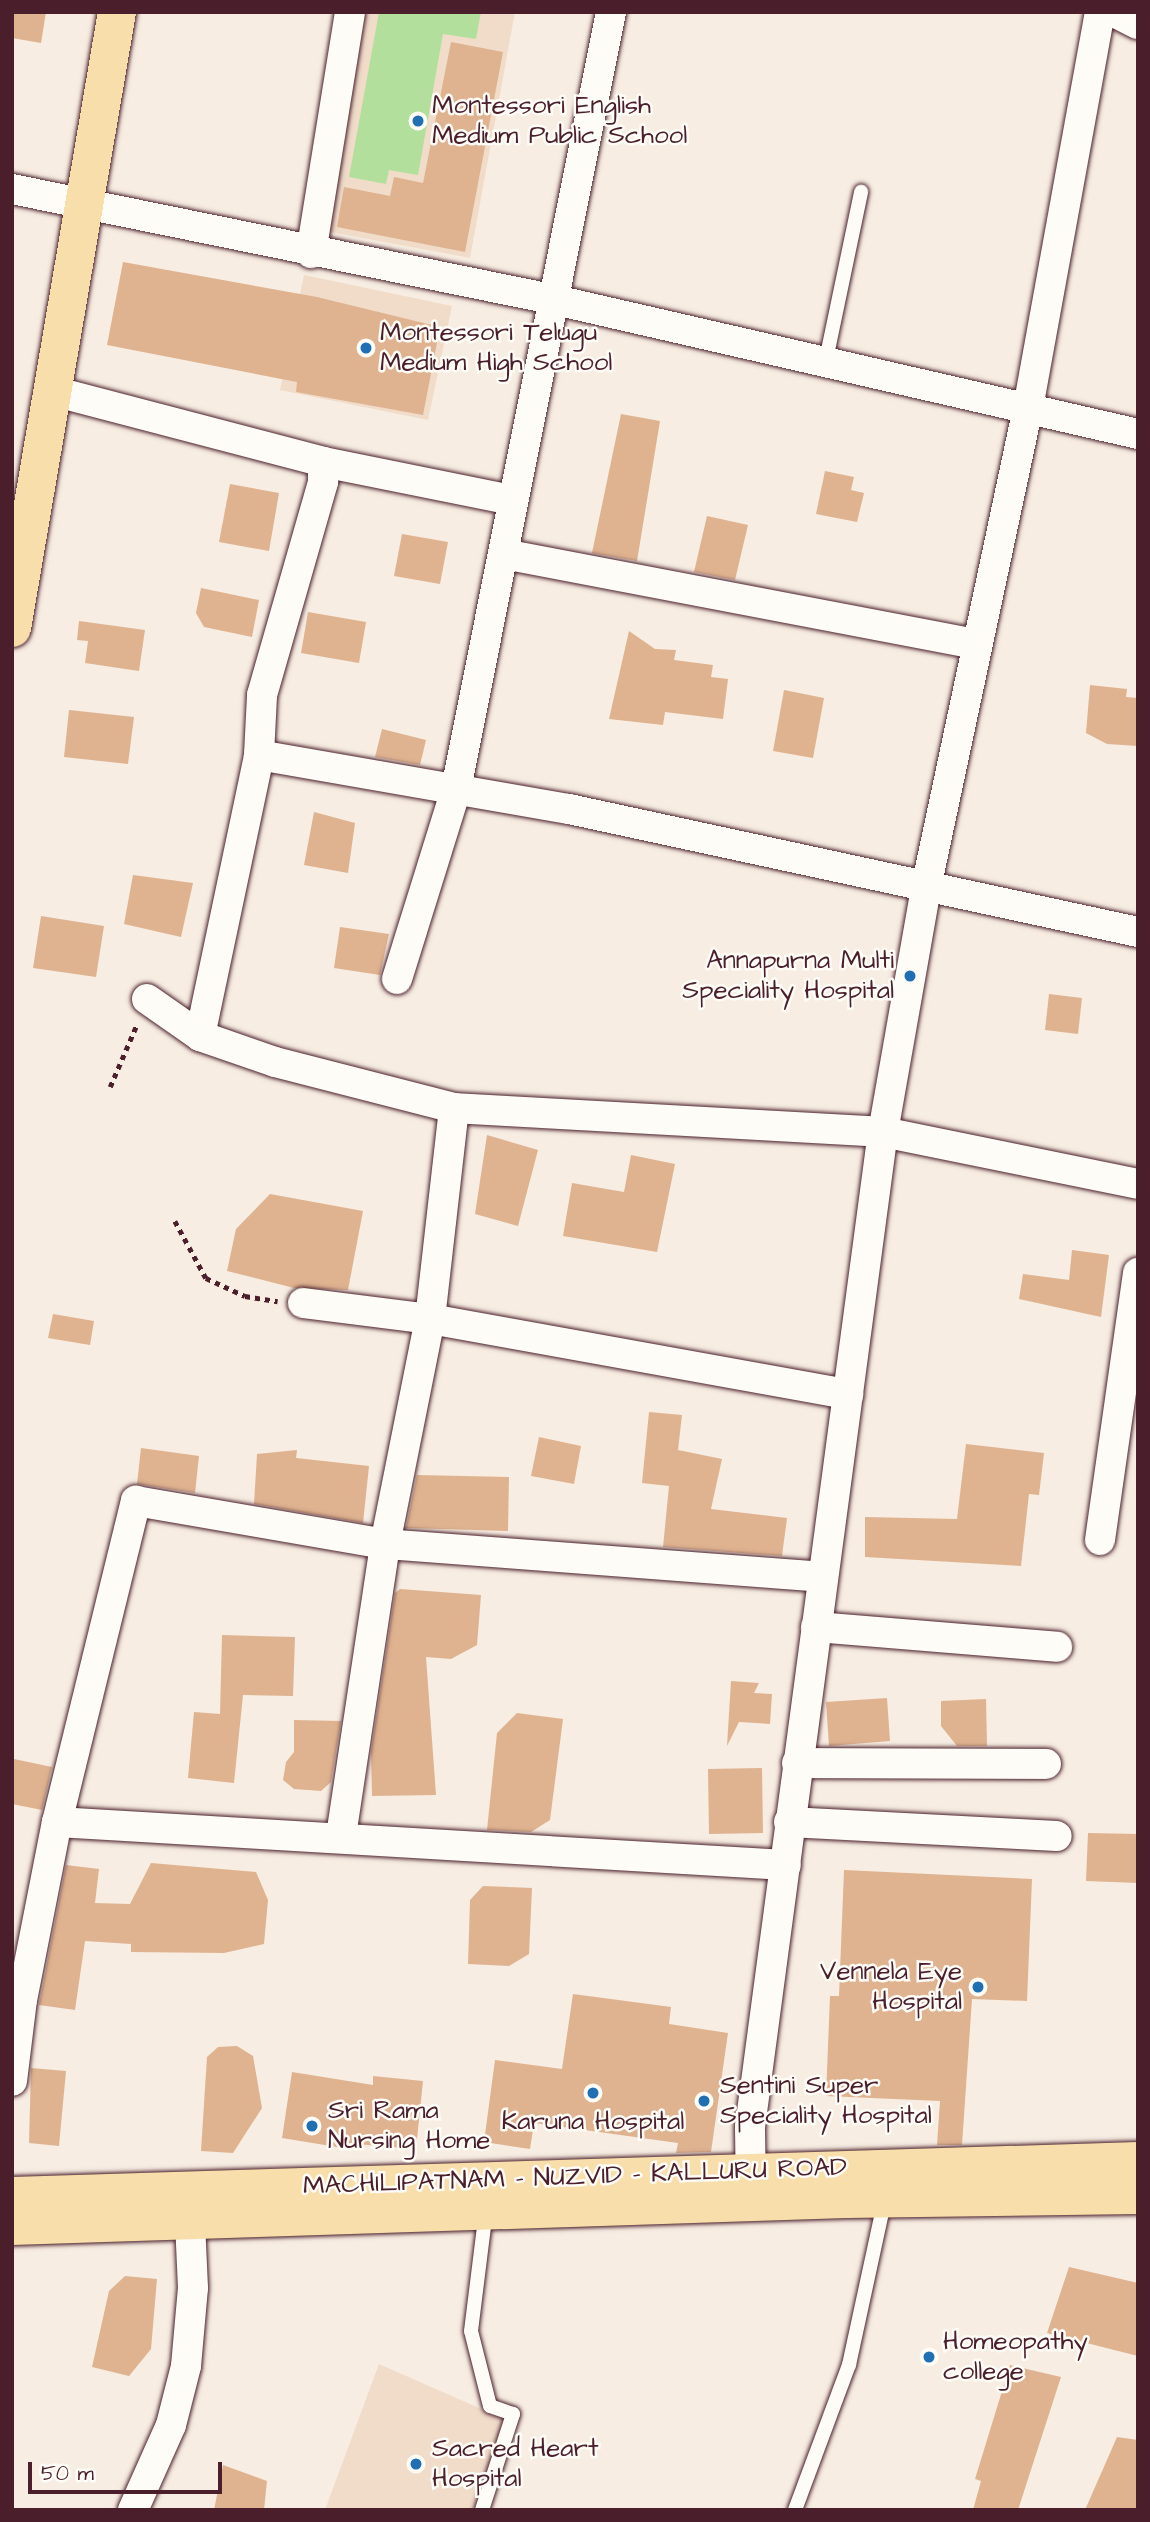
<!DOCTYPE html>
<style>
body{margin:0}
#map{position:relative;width:1150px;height:2522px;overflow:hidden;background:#f7ede2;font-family:"Architects Daughter",sans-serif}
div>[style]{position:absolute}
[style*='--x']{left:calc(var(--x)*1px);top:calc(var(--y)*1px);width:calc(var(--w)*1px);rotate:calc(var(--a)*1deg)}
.built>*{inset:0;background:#f0dcc9}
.green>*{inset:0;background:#b3df9c}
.building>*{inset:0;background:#dfb390}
.path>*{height:4.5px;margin-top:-2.25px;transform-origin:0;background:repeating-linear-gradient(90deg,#4a1f2b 0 5px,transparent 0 10px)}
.roads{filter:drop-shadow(0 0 2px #4a1f2b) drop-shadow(0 0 2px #4a1f2b)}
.service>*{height:14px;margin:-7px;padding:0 7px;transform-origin:7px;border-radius:7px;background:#fdfcf7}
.minor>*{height:30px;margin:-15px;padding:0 15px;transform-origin:15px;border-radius:15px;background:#fdfcf7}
.primary>*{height:38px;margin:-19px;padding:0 19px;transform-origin:19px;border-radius:19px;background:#f8deab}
.trunk>*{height:38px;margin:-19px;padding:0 19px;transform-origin:19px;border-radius:19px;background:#f8deab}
.dots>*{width:19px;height:19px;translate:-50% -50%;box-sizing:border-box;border:4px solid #fdfcf7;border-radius:50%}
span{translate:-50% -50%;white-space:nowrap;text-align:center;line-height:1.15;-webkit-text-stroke:5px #fdfcf7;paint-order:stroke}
.poi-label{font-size:26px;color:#4a1f2b}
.left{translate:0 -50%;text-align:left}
.right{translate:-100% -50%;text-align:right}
.street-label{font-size:26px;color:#4a1f2b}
.frame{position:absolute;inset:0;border:14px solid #4a1f2b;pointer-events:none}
.scale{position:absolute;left:28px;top:2462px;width:194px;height:32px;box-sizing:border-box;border:4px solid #4a1f2b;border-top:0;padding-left:9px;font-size:21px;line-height:24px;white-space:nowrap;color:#4a1f2b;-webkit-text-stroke:5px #fdfcf7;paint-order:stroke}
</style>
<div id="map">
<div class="built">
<i style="clip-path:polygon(360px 12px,515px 12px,470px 258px,320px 230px)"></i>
<i style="clip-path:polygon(304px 275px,452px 306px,428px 420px,280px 390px)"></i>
<i style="clip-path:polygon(379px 2364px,504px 2419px,473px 2510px,325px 2510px)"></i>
</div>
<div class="green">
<i style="clip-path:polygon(379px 12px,481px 12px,476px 39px,443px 34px,418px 175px,389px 170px,386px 184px,349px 177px)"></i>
</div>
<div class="building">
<i style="clip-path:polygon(12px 12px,46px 12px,41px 43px,12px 38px)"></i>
<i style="clip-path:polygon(451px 42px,503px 52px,465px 252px,337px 227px,344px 187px,390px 196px,394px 177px,423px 183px)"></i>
<i style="clip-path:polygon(123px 262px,317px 297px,440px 327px,423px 415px,296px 392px,297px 382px,107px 345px)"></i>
<i style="clip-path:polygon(621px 414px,660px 421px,637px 561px,592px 553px)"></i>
<i style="clip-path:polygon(825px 471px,854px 477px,851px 490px,864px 493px,857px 522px,816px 514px)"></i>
<i style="clip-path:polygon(230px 484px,279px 493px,269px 551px,219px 542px)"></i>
<i style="clip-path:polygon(707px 516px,748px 525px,735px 580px,694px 572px)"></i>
<i style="clip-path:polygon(402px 534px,448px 542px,440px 584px,394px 576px)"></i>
<i style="clip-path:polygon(201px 588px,259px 600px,252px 637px,204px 627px,196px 613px)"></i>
<i style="clip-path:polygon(308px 612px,366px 622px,359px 663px,301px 653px)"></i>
<i style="clip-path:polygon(79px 621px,145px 630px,139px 671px,85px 663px,88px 641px,77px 640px)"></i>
<i style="clip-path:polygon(629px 631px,655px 649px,676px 650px,674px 660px,713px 665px,711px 677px,728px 679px,723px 719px,665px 712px,663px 725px,609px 719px)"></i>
<i style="clip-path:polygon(1090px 685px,1127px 689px,1126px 697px,1138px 698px,1138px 746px,1107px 744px,1086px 733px)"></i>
<i style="clip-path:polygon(784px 690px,824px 698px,813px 758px,773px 751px)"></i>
<i style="clip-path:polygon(69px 710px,134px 717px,128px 764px,64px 757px)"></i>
<i style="clip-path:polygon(382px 729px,426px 740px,420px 765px,375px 757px)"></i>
<i style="clip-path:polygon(314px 812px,355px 823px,348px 873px,304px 865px)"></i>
<i style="clip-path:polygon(133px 875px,193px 883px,181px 937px,124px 924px)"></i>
<i style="clip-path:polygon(41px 916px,104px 926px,96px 977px,33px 968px)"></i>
<i style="clip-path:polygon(340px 927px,389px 934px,380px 975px,334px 968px)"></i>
<i style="clip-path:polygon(1049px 994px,1082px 998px,1078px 1034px,1045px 1030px)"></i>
<i style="clip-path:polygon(487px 1135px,538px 1150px,518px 1226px,475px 1214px)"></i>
<i style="clip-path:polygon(631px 1155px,675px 1164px,657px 1252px,563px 1236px,572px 1183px,624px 1192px)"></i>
<i style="clip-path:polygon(270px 1194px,363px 1211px,348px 1290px,294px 1288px,227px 1271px,236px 1229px)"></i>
<i style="clip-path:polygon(1072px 1250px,1109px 1255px,1101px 1317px,1019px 1299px,1023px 1274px,1069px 1280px)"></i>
<i style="clip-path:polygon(53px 1314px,94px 1321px,90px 1345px,48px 1338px)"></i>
<i style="clip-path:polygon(649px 1412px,682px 1415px,678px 1450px,722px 1459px,711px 1509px,787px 1518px,782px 1556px,663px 1547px,669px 1486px,642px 1483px)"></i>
<i style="clip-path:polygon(539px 1437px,581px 1446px,574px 1484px,531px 1476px)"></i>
<i style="clip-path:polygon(966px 1444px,1044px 1453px,1039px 1495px,1029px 1494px,1021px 1566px,865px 1557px,865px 1517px,957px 1519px)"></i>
<i style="clip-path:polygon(141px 1448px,199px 1456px,195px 1493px,137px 1484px)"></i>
<i style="clip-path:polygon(297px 1450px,296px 1458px,369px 1466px,363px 1523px,254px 1504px,257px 1454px)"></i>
<i style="clip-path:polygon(417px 1475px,509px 1477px,508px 1531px,406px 1528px)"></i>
<i style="clip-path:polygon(400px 1589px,481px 1595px,477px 1645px,451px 1659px,426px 1657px,436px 1795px,372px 1796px,371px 1752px,395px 1593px)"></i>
<i style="clip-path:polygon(222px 1635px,295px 1637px,293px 1696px,243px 1695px,234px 1783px,188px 1778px,194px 1712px,220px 1714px)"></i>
<i style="clip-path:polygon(731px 1681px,759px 1683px,754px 1693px,772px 1694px,770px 1724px,739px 1722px,727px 1746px)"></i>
<i style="clip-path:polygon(887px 1698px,890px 1741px,829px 1746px,826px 1702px)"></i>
<i style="clip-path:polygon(986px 1699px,987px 1746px,957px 1746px,941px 1726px,941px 1701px)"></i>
<i style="clip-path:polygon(517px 1713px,563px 1719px,550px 1820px,531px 1832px,487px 1830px,497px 1733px)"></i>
<i style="clip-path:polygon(294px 1720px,341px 1721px,331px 1782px,321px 1791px,294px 1789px,283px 1780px,286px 1762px,294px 1752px)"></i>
<i style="clip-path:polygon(14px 1759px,52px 1767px,42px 1810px,12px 1804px)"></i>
<i style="clip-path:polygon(762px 1768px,763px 1833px,709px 1834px,708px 1769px)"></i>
<i style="clip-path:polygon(1088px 1833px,1138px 1834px,1138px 1883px,1086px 1881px)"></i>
<i style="clip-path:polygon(151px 1863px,256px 1872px,268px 1900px,264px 1944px,224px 1953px,131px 1952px,131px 1944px,85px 1941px,75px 2010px,39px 2005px,66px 1865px,99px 1869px,95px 1903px,130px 1904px)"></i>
<i style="clip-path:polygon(844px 1870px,1032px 1879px,1027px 2001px,972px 1999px,962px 2145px,937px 2145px,940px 2101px,826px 2096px,830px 1996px,839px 1996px)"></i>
<i style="clip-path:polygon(483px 1886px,532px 1888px,529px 1954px,509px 1966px,468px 1964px,470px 1900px)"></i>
<i style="clip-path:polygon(573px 1994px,671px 2007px,669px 2024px,728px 2033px,711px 2152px,676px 2153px,678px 2143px,534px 2123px,530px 2149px,484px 2142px,495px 2060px,562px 2069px)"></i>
<i style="clip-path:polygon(237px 2046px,253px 2056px,262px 2108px,233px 2153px,201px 2151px,207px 2057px,218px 2047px)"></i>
<i style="clip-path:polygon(31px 2068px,66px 2071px,59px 2146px,29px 2143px)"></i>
<i style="clip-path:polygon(292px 2072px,373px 2085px,373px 2076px,423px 2081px,416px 2149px,344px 2143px,343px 2148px,282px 2138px)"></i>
<i style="clip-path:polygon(1069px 2267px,1138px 2283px,1138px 2356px,1047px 2333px)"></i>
<i style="clip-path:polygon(125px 2276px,157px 2279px,151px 2349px,129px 2376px,92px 2367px,109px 2291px)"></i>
<i style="clip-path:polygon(1010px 2365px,1061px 2377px,1018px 2510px,973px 2510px,981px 2481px,975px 2479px)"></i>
<i style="clip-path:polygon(1117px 2437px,1138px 2440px,1138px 2510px,1085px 2510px)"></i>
<i style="clip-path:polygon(223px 2465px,267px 2481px,264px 2510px,214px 2510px)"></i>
</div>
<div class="path">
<i style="--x:110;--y:1087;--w:69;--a:-66.8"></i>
<i style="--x:175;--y:1221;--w:65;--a:61.5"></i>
<i style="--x:206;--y:1278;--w:43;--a:24.8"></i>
<i style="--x:245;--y:1296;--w:33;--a:9"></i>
</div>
<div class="roads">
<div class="service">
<i style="--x:826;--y:360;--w:172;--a:-78.2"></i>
<i style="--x:482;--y:2510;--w:101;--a:-72.1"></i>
<i style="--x:513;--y:2414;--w:24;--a:-161"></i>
<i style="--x:490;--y:2406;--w:77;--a:-104.2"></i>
<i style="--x:471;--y:2331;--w:121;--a:-82.9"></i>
<i style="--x:795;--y:2510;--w:155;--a:-69.6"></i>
<i style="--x:849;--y:2365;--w:170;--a:-77.8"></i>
</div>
<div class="minor">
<i style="--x:1114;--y:12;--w:27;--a:27"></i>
<i style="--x:12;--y:189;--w:550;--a:11.53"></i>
<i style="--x:551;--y:299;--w:602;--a:12.95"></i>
<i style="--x:311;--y:253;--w:244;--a:-80.8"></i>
<i style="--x:53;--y:391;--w:279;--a:14.7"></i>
<i style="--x:323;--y:462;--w:192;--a:11.4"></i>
<i style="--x:504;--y:554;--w:481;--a:10.8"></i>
<i style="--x:259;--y:755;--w:315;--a:9.9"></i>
<i style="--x:569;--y:809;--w:582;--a:12.2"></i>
<i style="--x:397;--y:979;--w:199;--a:-72.7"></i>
<i style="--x:456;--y:789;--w:792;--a:-78.72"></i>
<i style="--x:147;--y:999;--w:65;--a:34.9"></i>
<i style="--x:200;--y:1036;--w:79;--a:19.1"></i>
<i style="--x:275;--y:1062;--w:185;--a:14.4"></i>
<i style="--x:454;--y:1108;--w:430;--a:3.2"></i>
<i style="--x:883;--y:1132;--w:260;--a:11.5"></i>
<i style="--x:200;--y:1036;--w:287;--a:-78.1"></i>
<i style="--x:259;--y:755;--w:60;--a:-87.1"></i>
<i style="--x:262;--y:695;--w:222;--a:-74"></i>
<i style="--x:323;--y:482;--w:20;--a:-90"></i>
<i style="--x:303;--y:1303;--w:128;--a:7.2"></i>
<i style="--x:430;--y:1319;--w:425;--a:10.2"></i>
<i style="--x:1100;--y:1540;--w:270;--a:-81.9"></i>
<i style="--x:816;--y:1627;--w:242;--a:4.7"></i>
<i style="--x:797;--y:1763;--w:249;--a:0.2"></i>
<i style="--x:57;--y:1822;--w:730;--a:3.38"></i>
<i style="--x:789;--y:1822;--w:268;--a:3"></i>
<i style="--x:341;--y:1836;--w:295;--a:-81.4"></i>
<i style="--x:385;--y:1544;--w:229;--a:-78.7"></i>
<i style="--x:430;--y:1319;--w:212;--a:-83.5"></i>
<i style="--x:12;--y:2081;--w:82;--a:-83"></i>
<i style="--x:22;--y:2000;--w:181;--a:-78.9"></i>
<i style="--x:57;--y:1822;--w:331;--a:-76.2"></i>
<i style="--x:136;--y:1501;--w:253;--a:9.8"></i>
<i style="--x:385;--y:1544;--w:439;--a:4.3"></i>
<i style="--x:751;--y:2193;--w:66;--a:-90.9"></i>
<i style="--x:750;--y:2127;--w:1004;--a:-82.39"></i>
<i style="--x:883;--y:1132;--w:253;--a:-80"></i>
<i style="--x:927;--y:883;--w:486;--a:-78"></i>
<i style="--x:1028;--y:408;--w:402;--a:-79.7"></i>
<i style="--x:133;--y:2510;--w:93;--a:-65.9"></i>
<i style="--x:171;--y:2425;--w:61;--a:-75.7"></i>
<i style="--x:186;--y:2366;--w:78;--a:-84.9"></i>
<i style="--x:193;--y:2288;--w:66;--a:-92.6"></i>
</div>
<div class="primary">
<i style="--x:12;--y:628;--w:625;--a:-80.33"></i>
</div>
<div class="trunk">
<i style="--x:12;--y:2196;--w:1127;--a:-1.78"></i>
<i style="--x:12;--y:2226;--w:834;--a:-1.85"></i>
<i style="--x:846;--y:2199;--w:292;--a:-0.8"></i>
</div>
</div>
<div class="dots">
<i style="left:418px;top:121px;background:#1f6fb2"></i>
<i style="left:366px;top:348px;background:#1f6fb2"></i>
<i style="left:910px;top:976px;background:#1f6fb2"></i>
<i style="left:978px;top:1987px;background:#1f6fb2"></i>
<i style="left:593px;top:2093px;background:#1f6fb2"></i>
<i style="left:704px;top:2101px;background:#1f6fb2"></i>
<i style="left:312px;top:2126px;background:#1f6fb2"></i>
<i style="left:929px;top:2357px;background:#1f6fb2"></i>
<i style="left:416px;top:2464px;background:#1f6fb2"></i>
</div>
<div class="poi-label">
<span class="left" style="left:432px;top:121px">Montessori English<br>Medium Public School</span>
<span class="left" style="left:380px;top:348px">Montessori Telugu<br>Medium High School</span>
<span class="right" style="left:894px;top:976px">Annapurna Multi<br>Speciality Hospital</span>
<span class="right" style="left:962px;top:1987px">Vennela Eye<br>Hospital</span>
<span class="left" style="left:720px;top:2101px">Sentini Super<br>Speciality Hospital</span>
<span class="left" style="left:328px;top:2126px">Sri Rama<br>Nursing Home</span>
<span style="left:593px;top:2122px">Karuna Hospital</span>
<span class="left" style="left:943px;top:2357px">Homeopathy<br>college</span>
<span class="left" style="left:432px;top:2464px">Sacred Heart<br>Hospital</span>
</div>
<div class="street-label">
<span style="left:575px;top:2177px;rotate:-2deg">MACHILIPATNAM - NUZVID - KALLURU ROAD</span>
</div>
<div class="frame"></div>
<div class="scale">50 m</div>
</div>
